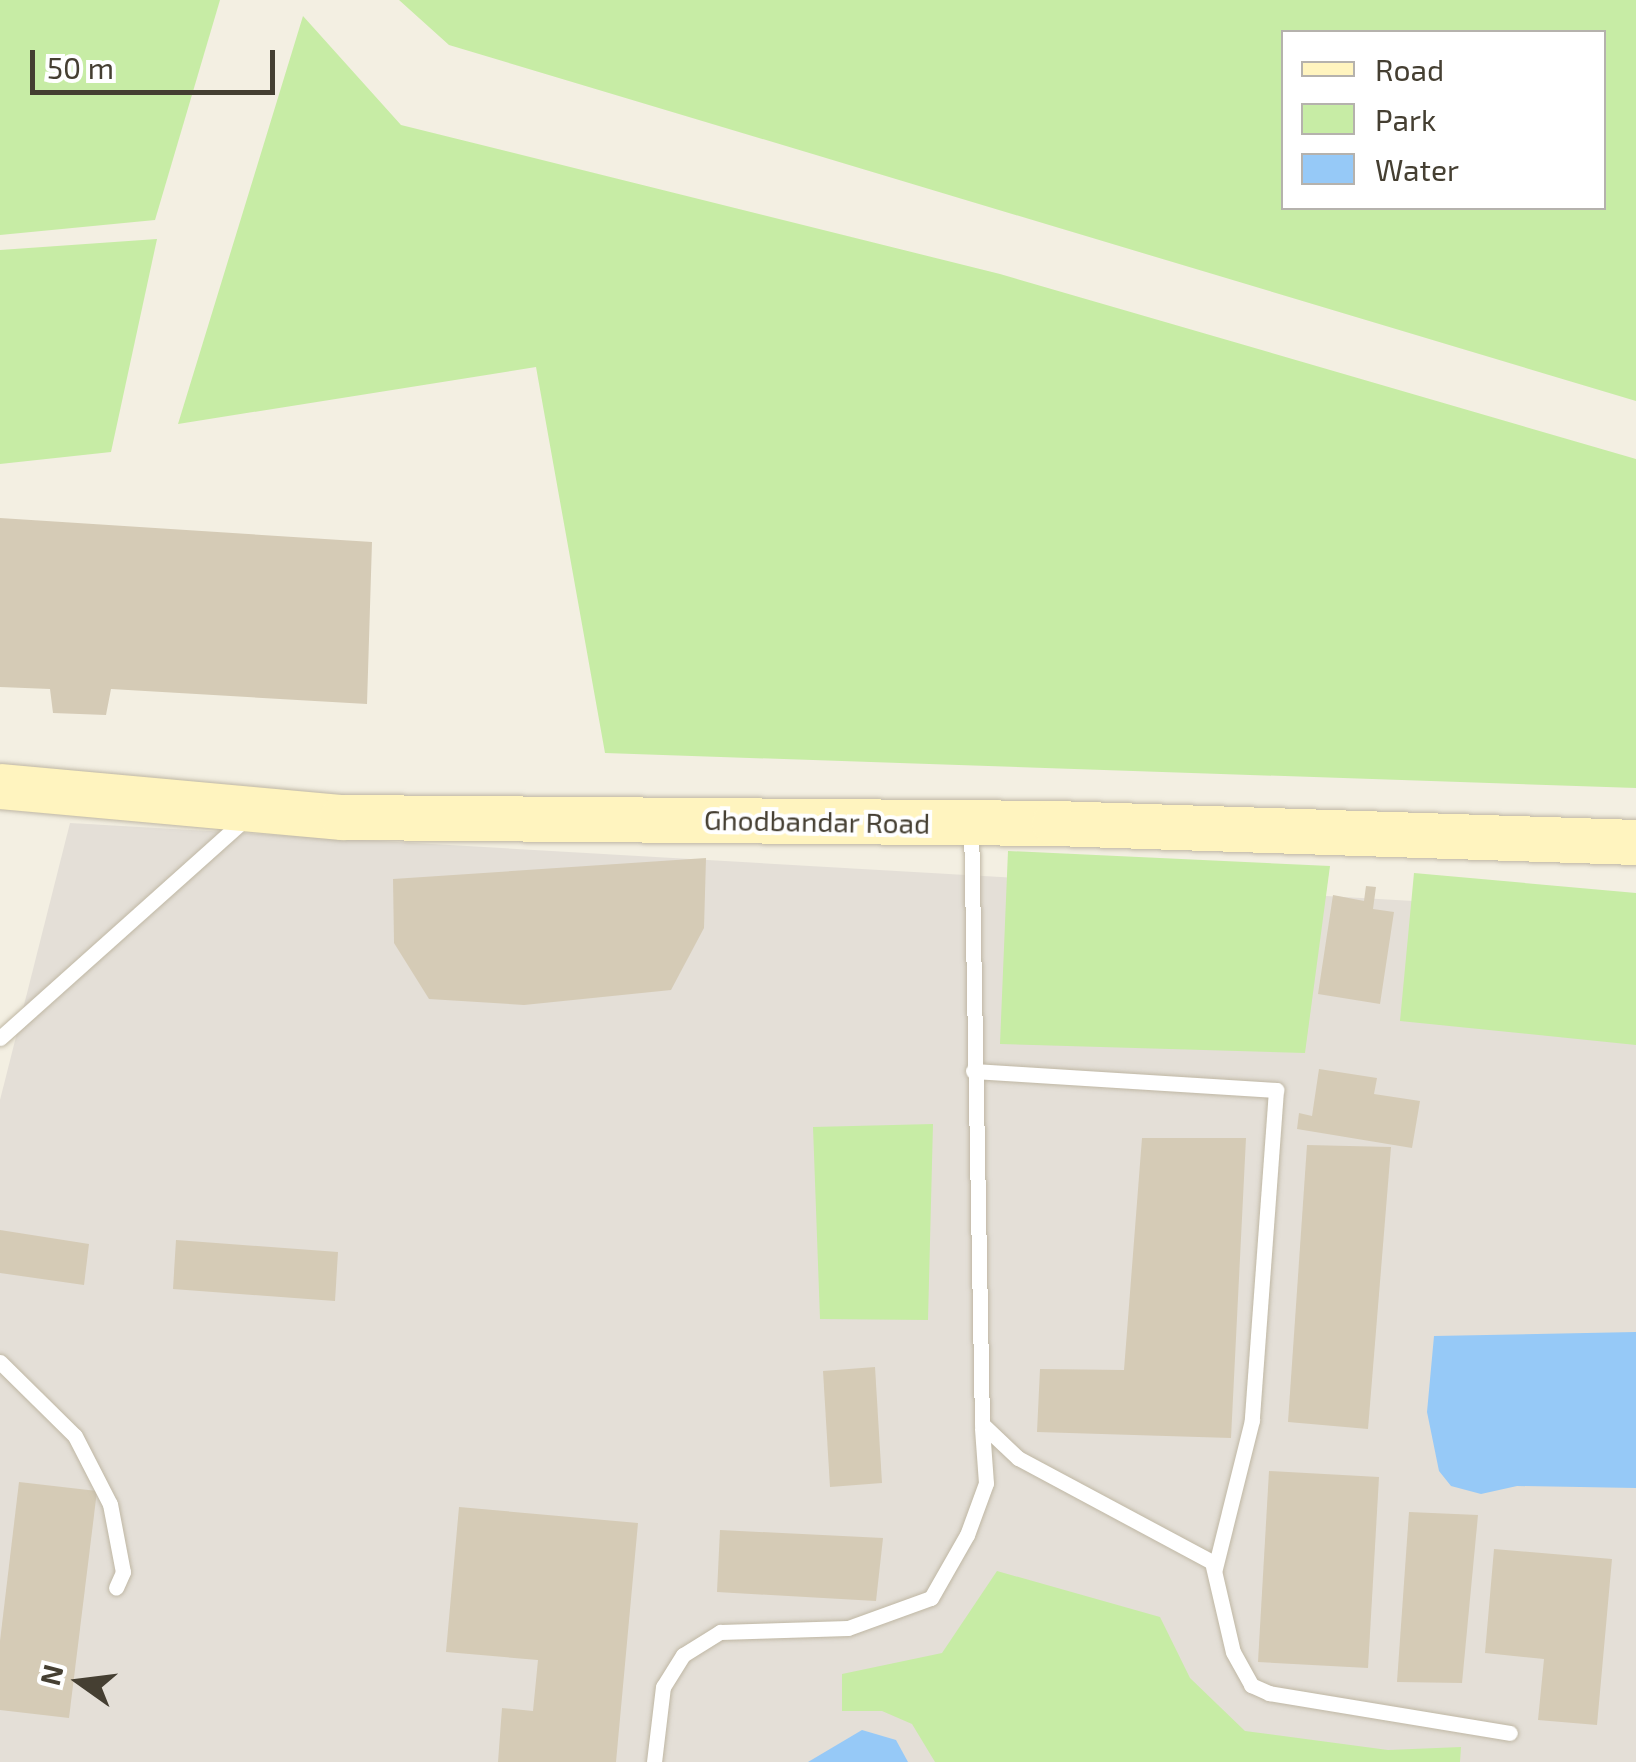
<!DOCTYPE html>
<style>
body{margin:0}
#map{position:relative;width:1636px;height:1762px;overflow:hidden;background:#f3efe2;font-family:"Exo 2",sans-serif}
div>[style]{position:absolute}
[style*='--x']{left:calc(var(--x)*1px);top:calc(var(--y)*1px);width:calc(var(--w)*1px);rotate:calc(var(--a)*1deg)}
.industrial>*{inset:0;background:#e4dfd7}
.green>*{inset:0;background:#c7eca5}
.water>*{inset:0;background:#96c9f7}
.building>*{inset:0;background:#d5cbb6}
.roads{filter:drop-shadow(0 0 2px #bfb7a4) drop-shadow(0 0 2px #bfb7a4)}
.lane>*{height:15px;margin:-7.5px;padding:0 7.5px;transform-origin:7.5px;border-radius:7.5px;background:#fff}
.secondary>*{height:45px;margin:-22.5px;padding:0 22.5px;transform-origin:22.5px;border-radius:22.5px;background:#fff4bf}
span{translate:-50% -50%;white-space:nowrap;text-align:center;line-height:1.15;-webkit-text-stroke:8px #fff;paint-order:stroke}
.street-label{font-size:28px;color:#453f32}
.legend{position:absolute;left:1281px;top:30px;width:325px;height:180px;box-sizing:border-box;background:#fff;border:2px solid #b5b2ad;margin:0;padding:12px 18px;list-style:none;font-size:30px;color:#453f32}
.legend li{display:flex;align-items:center;gap:20px;height:50px}
.legend b{width:50px;border:2px solid #b5b2ad}
.north{position:absolute;left:30px;top:1632px;width:100px;height:100px;-webkit-text-stroke:8px #fff;paint-order:stroke;rotate:284deg;font-size:28px;font-weight:700;line-height:40px;text-align:center;color:#453f32}
.north::after{content:'';display:block;margin:auto;width:35px;height:45px;background:#453f32;clip-path:polygon(50% 0,100% 100%,50% 72%,0 100%)}
.scale{position:absolute;left:30px;top:50px;width:245px;height:45px;box-sizing:border-box;border:5px solid #453f32;border-top:0;padding-left:12px;font-size:30px;line-height:35px;white-space:nowrap;color:#453f32;-webkit-text-stroke:8px #fff;paint-order:stroke}
</style>
<div id="map">
<div class="industrial">
<i style="clip-path:polygon(70px 823px,1636px 914px,1636px 1762px,0 1762px,0 1100px)"></i>
</div>
<div class="green">
<i style="clip-path:polygon(0 0,220px 0,155px 220px,0 235px)"></i>
<i style="clip-path:polygon(evenodd,399px 0,1636px 0,1636px 401px,449px 45px,399px 0,1284px 32px,1604px 32px,1604px 208px,1284px 208px,1284px 32px)"></i>
<i style="clip-path:polygon(303px 16px,401px 125px,1000px 274px,1636px 459px,1636px 788px,605px 753px,536px 367px,178px 424px)"></i>
<i style="clip-path:polygon(157px 239px,111px 452px,0 464px,0 250px)"></i>
<i style="clip-path:polygon(1008px 851px,1330px 866px,1305px 1053px,1000px 1044px)"></i>
<i style="clip-path:polygon(1414px 873px,1636px 893px,1636px 1045px,1400px 1021px)"></i>
<i style="clip-path:polygon(933px 1124px,928px 1320px,820px 1319px,813px 1127px)"></i>
<i style="clip-path:polygon(997px 1571px,1160px 1617px,1190px 1678px,1245px 1731px,1388px 1750px,1461px 1747px,1460px 1762px,935px 1762px,912px 1724px,882px 1711px,842px 1711px,842px 1674px,942px 1653px)"></i>
</div>
<div class="water">
<i style="clip-path:polygon(1636px 1332px,1636px 1488px,1517px 1486px,1481px 1494px,1451px 1486px,1439px 1471px,1427px 1412px,1434px 1336px)"></i>
<i style="clip-path:polygon(862px 1730px,896px 1740px,908px 1762px,808px 1762px)"></i>
</div>
<div class="building">
<i style="clip-path:polygon(0 518px,372px 542px,367px 704px,111px 689px,106px 715px,53px 713px,50px 689px,0 687px)"></i>
<i style="clip-path:polygon(706px 858px,704px 928px,671px 990px,524px 1005px,429px 999px,394px 943px,393px 879px)"></i>
<i style="clip-path:polygon(1366px 886px,1376px 887px,1373px 909px,1394px 912px,1380px 1004px,1318px 994px,1333px 895px,1364px 901px)"></i>
<i style="clip-path:polygon(1319px 1069px,1377px 1078px,1374px 1094px,1420px 1101px,1412px 1148px,1297px 1129px,1299px 1113px,1312px 1116px)"></i>
<i style="clip-path:polygon(1142px 1138px,1246px 1138px,1231px 1438px,1037px 1432px,1040px 1369px,1124px 1370px)"></i>
<i style="clip-path:polygon(1307px 1145px,1391px 1147px,1368px 1429px,1288px 1422px)"></i>
<i style="clip-path:polygon(0 1230px,89px 1244px,84px 1285px,0 1273px)"></i>
<i style="clip-path:polygon(176px 1240px,338px 1252px,335px 1301px,173px 1289px)"></i>
<i style="clip-path:polygon(875px 1367px,882px 1483px,830px 1487px,823px 1371px)"></i>
<i style="clip-path:polygon(1269px 1471px,1379px 1477px,1368px 1668px,1258px 1662px)"></i>
<i style="clip-path:polygon(19px 1482px,97px 1491px,69px 1718px,0 1710px,0 1641px)"></i>
<i style="clip-path:polygon(459px 1507px,638px 1523px,616px 1762px,498px 1762px,502px 1708px,533px 1711px,538px 1660px,446px 1652px)"></i>
<i style="clip-path:polygon(1409px 1512px,1478px 1515px,1462px 1683px,1397px 1682px)"></i>
<i style="clip-path:polygon(720px 1530px,883px 1538px,876px 1601px,717px 1592px)"></i>
<i style="clip-path:polygon(1494px 1549px,1612px 1559px,1597px 1725px,1538px 1720px,1544px 1659px,1485px 1653px)"></i>
</div>
<div class="roads">
<div class="lane">
<i style="--x:971;--y:824;--w:600;--a:88.95"></i>
<i style="--x:982;--y:1424;--w:50;--a:43.4"></i>
<i style="--x:1018;--y:1458;--w:220;--a:28.2"></i>
<i style="--x:1212;--y:1562;--w:92;--a:76.9"></i>
<i style="--x:1233;--y:1652;--w:38;--a:61"></i>
<i style="--x:1251;--y:1685;--w:20;--a:24"></i>
<i style="--x:1269;--y:1693;--w:244;--a:9.4"></i>
<i style="--x:0;--y:1038;--w:330;--a:-41.8"></i>
<i style="--x:973;--y:1071;--w:304;--a:3.6"></i>
<i style="--x:1276;--y:1090;--w:331;--a:94.2"></i>
<i style="--x:1252;--y:1420;--w:153;--a:104"></i>
<i style="--x:0;--y:1362;--w:105;--a:44.6"></i>
<i style="--x:75;--y:1436;--w:76;--a:62.8"></i>
<i style="--x:110;--y:1504;--w:69;--a:79.2"></i>
<i style="--x:123;--y:1572;--w:17;--a:114"></i>
<i style="--x:654;--y:1762;--w:76;--a:-83.2"></i>
<i style="--x:663;--y:1687;--w:38;--a:-58"></i>
<i style="--x:683;--y:1655;--w:44;--a:-31.9"></i>
<i style="--x:720;--y:1632;--w:128;--a:-1.8"></i>
<i style="--x:848;--y:1628;--w:88;--a:-19.9"></i>
<i style="--x:931;--y:1598;--w:73;--a:-60.3"></i>
<i style="--x:967;--y:1535;--w:55;--a:-69.9"></i>
<i style="--x:986;--y:1483;--w:55;--a:-94.2"></i>
</div>
<div class="secondary">
<i style="--x:0;--y:786;--w:343;--a:5.2"></i>
<i style="--x:342;--y:817;--w:712;--a:0.48"></i>
<i style="--x:1054;--y:823;--w:582;--a:1.87"></i>
</div>
</div>
<div class="street-label">
<span style="left:817px;top:821px;rotate:1deg">Ghodbandar Road</span>
</div>
<ul class="legend">
<li><b style="height:12px;background:#fff4bf"></b>Road</li>
<li><b style="height:28px;background:#c7eca5"></b>Park</li>
<li><b style="height:28px;background:#96c9f7"></b>Water</li>
</ul>
<div class="north">N</div>
<div class="scale">50 m</div>
</div>
